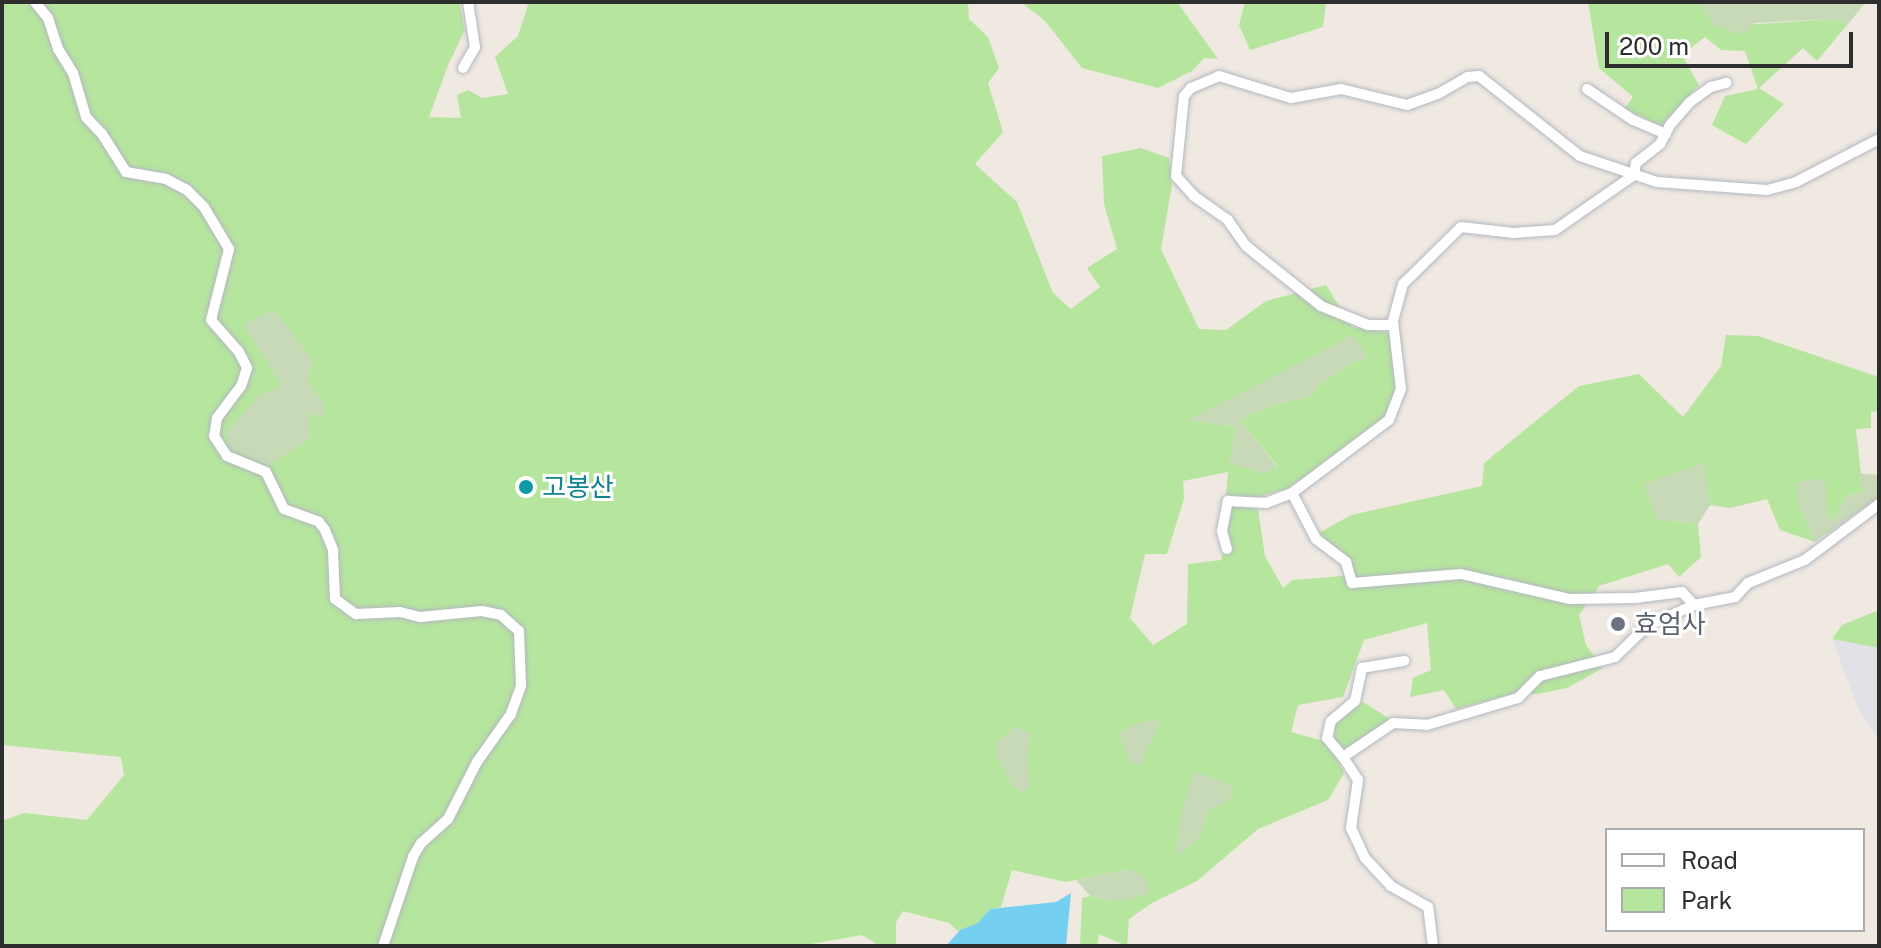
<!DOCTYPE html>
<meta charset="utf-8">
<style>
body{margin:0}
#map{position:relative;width:1881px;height:948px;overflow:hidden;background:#efe9e1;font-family:"Public Sans","Noto Sans KR",sans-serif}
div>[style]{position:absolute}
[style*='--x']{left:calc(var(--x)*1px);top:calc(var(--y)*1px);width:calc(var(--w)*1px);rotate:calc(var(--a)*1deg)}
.industrial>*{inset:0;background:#e3e1e8}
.green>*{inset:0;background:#b6e59e}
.cemetery>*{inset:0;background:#c8d9b8}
.water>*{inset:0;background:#75cff0}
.roads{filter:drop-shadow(0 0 2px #b4b7c1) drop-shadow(0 0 2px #b4b7c1)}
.street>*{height:10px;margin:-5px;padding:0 5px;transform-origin:5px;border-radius:5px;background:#fff}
.dots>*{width:22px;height:22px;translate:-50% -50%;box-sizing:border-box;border:4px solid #fff;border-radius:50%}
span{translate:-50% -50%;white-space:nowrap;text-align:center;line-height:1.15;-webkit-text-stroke:6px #fff;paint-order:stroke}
.culture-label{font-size:26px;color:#0d838f}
.left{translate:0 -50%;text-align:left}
.worship-label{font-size:26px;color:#5b616d}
.frame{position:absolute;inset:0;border:4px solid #2e2e2e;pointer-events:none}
.legend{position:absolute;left:1605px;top:828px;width:260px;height:104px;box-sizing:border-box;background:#fff;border:2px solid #ababab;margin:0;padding:10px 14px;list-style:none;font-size:24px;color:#2e2e2e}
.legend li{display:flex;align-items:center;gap:16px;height:40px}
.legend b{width:40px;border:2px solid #ababab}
.scale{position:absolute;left:1605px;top:32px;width:248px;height:36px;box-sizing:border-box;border:4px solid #2e2e2e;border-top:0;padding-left:10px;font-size:24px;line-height:28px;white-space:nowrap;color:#2e2e2e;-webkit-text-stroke:6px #fff;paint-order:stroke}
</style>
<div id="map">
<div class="industrial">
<i style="clip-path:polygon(1832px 639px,1879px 648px,1879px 740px,1857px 706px)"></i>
</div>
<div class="green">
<i style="clip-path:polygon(evenodd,2px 2px,459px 2px,465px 30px,449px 63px,429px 117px,461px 118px,457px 95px,468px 90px,482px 98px,508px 94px,495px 57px,518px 36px,529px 2px,968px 2px,969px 19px,988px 37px,999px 68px,988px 83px,1003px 132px,975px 164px,1017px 202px,1053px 293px,1071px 309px,1100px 287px,1087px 268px,1117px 249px,1104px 204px,1102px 156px,1141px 148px,1169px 158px,1172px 185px,1161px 249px,1199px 329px,1226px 330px,1266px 301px,1326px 285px,1352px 327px,1389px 333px,1396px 391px,1384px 417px,1309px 474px,1286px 489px,1255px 498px,1226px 495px,1228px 472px,1183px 481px,1184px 499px,1167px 554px,1145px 554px,1130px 618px,1153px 645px,1187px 624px,1188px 564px,1221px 560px,1231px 506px,1258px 509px,1265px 556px,1283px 588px,1293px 580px,1355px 575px,1344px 554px,1319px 533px,1351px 515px,1482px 486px,1484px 463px,1579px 386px,1639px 374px,1683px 417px,1721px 366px,1726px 335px,1758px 336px,1879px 377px,1879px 411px,1871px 412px,1871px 428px,1856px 429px,1863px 492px,1848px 496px,1833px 519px,1827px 518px,1825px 501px,1798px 502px,1815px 542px,1780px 530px,1767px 499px,1730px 508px,1710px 505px,1703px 463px,1656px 519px,1698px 524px,1701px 557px,1679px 577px,1668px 564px,1599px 586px,1579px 615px,1586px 645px,1603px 668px,1567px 688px,1537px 694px,1512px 694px,1456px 709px,1444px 690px,1410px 697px,1413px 678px,1431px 670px,1427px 623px,1364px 640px,1343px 697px,1298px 705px,1291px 732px,1323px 741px,1338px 761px,1344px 773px,1328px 800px,1258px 829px,1197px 881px,1152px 903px,1129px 919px,1127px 946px,1099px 934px,1097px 946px,1080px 946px,1082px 898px,1090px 896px,1109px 900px,1130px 869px,1066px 882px,1012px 870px,1001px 907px,990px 909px,978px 923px,958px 931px,949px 923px,903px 911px,896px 922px,896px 946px,880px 946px,862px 935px,800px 946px,2px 946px,2px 821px,24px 813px,87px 820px,124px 775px,121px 757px,2px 745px,2px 2px,1363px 352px,1367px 359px,1353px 362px,1319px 385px,1309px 397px,1278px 403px,1239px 420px,1278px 466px,1230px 463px,1236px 427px,1189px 420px,1363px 352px)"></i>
<i style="clip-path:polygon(1021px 2px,1177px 2px,1218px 59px,1204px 58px,1192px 71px,1158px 88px,1082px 68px,1045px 21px)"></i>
<i style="clip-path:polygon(1245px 2px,1326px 2px,1323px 27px,1250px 50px,1239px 25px)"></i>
<i style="clip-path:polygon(1588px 2px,1699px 2px,1716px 27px,1832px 19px,1848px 24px,1817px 61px,1803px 48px,1759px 88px,1784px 104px,1746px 144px,1712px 125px,1725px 96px,1758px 89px,1745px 51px,1721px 50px,1705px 37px,1682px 55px,1699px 85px,1662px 126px,1624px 109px,1633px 97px,1599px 68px)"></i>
<i style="clip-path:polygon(1879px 610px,1879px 648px,1832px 639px,1842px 625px)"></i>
<i style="clip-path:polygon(1363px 702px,1390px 719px,1345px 749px,1335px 740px,1335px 721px)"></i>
</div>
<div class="cemetery">
<i style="clip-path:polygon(1699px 2px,1866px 2px,1848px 24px,1832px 19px,1754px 23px,1743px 34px,1716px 27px)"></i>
<i style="clip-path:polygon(275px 310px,313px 361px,308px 380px,325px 406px,323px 417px,309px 413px,310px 439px,269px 465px,229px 447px,228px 430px,259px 396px,282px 386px,243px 324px)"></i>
<i style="clip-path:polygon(1354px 335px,1368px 359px,1353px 362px,1319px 385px,1309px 397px,1278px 403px,1239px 420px,1278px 467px,1262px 474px,1230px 463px,1236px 427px,1188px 420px)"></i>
<i style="clip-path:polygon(1704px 463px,1710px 505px,1698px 524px,1656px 519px,1644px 484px)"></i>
<i style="clip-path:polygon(1858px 473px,1879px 475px,1879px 497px,1815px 542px,1798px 502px,1797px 483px,1825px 478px,1827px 517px,1833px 519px,1848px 496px,1863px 492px)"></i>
<i style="clip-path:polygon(1145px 721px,1160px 721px,1140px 766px,1130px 762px,1118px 732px)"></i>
<i style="clip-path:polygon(1016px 727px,1029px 732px,1030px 743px,1027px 756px,1030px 786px,1022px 794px,1013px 786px,996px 756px,996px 741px)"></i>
<i style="clip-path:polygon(1195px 771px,1233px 787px,1230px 800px,1210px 810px,1198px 839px,1176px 857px,1180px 817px)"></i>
<i style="clip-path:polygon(1130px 869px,1146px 878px,1150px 893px,1128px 900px,1109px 900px,1090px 896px,1076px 880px)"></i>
</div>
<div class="water">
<i style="clip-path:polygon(1071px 893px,1066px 946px,946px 946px,960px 930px,978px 923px,990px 909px,1056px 902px)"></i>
</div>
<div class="roads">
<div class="street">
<i style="--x:35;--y:2;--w:21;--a:51"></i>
<i style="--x:48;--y:18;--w:33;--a:72"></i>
<i style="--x:58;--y:49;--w:28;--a:58"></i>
<i style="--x:73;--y:73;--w:46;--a:73.5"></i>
<i style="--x:86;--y:117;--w:23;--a:47"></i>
<i style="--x:102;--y:134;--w:45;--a:57.7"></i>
<i style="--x:126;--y:172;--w:41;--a:9.9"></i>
<i style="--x:166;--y:179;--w:24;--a:28"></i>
<i style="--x:187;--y:190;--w:24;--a:45"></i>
<i style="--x:204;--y:207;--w:49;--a:59.2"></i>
<i style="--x:229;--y:249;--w:73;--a:104.2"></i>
<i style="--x:211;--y:320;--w:43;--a:48.8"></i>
<i style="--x:239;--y:352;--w:18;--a:63"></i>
<i style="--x:247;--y:368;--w:19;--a:108"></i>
<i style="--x:241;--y:386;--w:40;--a:127"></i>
<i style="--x:217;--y:418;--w:18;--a:99"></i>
<i style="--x:214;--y:436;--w:24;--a:57"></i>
<i style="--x:227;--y:456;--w:42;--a:22.3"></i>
<i style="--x:266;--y:472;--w:41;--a:64.1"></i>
<i style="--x:284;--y:509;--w:37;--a:20"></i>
<i style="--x:319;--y:522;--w:10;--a:53"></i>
<i style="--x:325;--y:530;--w:22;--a:68"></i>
<i style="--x:333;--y:550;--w:49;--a:87.7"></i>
<i style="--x:335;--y:599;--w:26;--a:36"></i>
<i style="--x:356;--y:614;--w:44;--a:-2.6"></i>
<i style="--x:400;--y:612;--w:21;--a:14"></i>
<i style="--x:420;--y:617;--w:62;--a:-5.5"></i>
<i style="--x:482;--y:611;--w:19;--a:12"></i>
<i style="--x:501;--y:615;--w:24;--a:42"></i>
<i style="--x:519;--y:631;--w:55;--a:87.9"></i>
<i style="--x:521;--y:686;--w:30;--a:110"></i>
<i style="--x:511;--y:714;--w:59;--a:125.3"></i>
<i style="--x:477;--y:762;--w:64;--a:117"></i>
<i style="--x:448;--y:819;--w:36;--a:138"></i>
<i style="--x:421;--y:843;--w:16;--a:120"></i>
<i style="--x:413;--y:857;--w:94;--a:108.6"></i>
<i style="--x:463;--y:68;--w:24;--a:-60"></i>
<i style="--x:475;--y:47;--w:46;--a:-98.8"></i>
<i style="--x:1587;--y:89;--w:55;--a:34"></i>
<i style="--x:1633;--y:120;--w:36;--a:23"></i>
<i style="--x:1393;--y:325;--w:25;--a:180"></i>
<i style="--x:1368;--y:325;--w:51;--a:-158"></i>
<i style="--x:1321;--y:306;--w:96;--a:-141.3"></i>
<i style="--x:1246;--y:246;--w:32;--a:-125"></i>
<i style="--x:1228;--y:220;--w:42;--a:-144.8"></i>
<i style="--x:1194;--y:196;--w:27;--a:-132"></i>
<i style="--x:1176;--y:176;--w:80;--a:-84.3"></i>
<i style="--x:1184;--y:96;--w:11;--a:-49"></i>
<i style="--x:1191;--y:88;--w:30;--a:-23"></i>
<i style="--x:1219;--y:76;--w:75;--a:17"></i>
<i style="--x:1291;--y:98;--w:51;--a:-10.2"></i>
<i style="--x:1341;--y:89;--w:68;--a:13.6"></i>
<i style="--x:1407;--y:105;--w:33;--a:-20"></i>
<i style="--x:1438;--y:94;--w:34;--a:-30"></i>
<i style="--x:1467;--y:77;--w:12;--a:-5"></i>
<i style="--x:1479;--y:76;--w:129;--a:38.4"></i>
<i style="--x:1580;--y:156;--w:81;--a:18.7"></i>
<i style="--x:1657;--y:182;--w:110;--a:4.2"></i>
<i style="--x:1767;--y:190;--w:30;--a:-15"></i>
<i style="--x:1796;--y:182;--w:93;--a:-27.4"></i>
<i style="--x:1292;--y:493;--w:52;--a:62.4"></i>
<i style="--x:1316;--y:539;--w:38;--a:37"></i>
<i style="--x:1346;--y:562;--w:22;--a:74"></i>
<i style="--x:1352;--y:583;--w:109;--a:-4.7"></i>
<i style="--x:1461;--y:574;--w:112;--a:12.9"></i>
<i style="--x:1570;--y:599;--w:65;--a:-0.9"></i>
<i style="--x:1635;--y:598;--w:47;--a:-7.3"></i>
<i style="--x:1682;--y:592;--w:18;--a:47"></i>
<i style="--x:1227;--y:549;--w:19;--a:-106"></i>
<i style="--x:1222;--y:531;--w:31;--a:-79"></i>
<i style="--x:1228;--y:501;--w:38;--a:3"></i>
<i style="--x:1266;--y:503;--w:28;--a:-21"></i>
<i style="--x:1292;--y:493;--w:121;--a:-37"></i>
<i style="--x:1389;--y:420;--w:33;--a:-69"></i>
<i style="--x:1401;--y:389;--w:68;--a:-96.7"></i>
<i style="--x:1393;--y:321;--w:38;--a:-75"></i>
<i style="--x:1403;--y:284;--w:81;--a:-44.5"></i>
<i style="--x:1461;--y:227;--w:53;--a:6.5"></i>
<i style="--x:1514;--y:233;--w:41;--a:-4.2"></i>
<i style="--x:1555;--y:230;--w:96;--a:-34.8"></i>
<i style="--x:1634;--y:175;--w:12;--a:-81"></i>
<i style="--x:1636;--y:163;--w:31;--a:-38"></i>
<i style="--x:1660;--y:144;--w:21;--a:-62"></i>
<i style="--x:1670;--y:125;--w:30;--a:-49"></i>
<i style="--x:1690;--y:102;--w:26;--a:-36"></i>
<i style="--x:1711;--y:87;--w:16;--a:-15"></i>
<i style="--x:1343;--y:757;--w:25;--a:-130"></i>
<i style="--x:1327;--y:738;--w:17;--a:-77"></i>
<i style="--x:1331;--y:721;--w:31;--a:-40"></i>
<i style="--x:1355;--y:701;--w:34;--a:-78"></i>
<i style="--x:1362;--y:668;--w:43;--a:-9.5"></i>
<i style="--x:1433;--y:946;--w:39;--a:-97"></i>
<i style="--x:1428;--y:907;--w:43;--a:-150.4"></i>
<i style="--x:1391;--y:886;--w:38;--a:-133"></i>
<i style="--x:1365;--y:858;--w:33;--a:-115"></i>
<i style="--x:1351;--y:828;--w:49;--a:-81.7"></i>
<i style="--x:1358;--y:780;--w:27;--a:-123"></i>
<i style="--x:1343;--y:757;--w:60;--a:-34.2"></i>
<i style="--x:1393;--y:723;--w:34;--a:3"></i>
<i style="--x:1427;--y:725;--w:95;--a:-16.5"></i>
<i style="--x:1518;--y:698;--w:31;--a:-45"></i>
<i style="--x:1540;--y:676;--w:77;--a:-14.2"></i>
<i style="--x:1615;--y:657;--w:45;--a:-44.1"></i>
<i style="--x:1647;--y:626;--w:51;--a:-24.1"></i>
<i style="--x:1694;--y:605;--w:42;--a:-11"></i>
<i style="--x:1735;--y:597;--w:19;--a:-47"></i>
<i style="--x:1748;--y:583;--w:61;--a:-22"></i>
<i style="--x:1805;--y:560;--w:93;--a:-37.1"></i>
</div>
</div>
<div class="dots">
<i style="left:526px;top:487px;background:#0f9aa8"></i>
<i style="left:1618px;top:624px;background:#6b7280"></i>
</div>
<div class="culture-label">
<span class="left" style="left:542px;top:487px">고봉산</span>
</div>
<div class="worship-label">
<span class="left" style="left:1634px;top:624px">효엄사</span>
</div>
<div class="frame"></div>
<ul class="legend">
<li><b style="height:10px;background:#fff"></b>Road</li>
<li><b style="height:22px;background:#b6e59e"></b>Park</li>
</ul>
<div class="scale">200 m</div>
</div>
